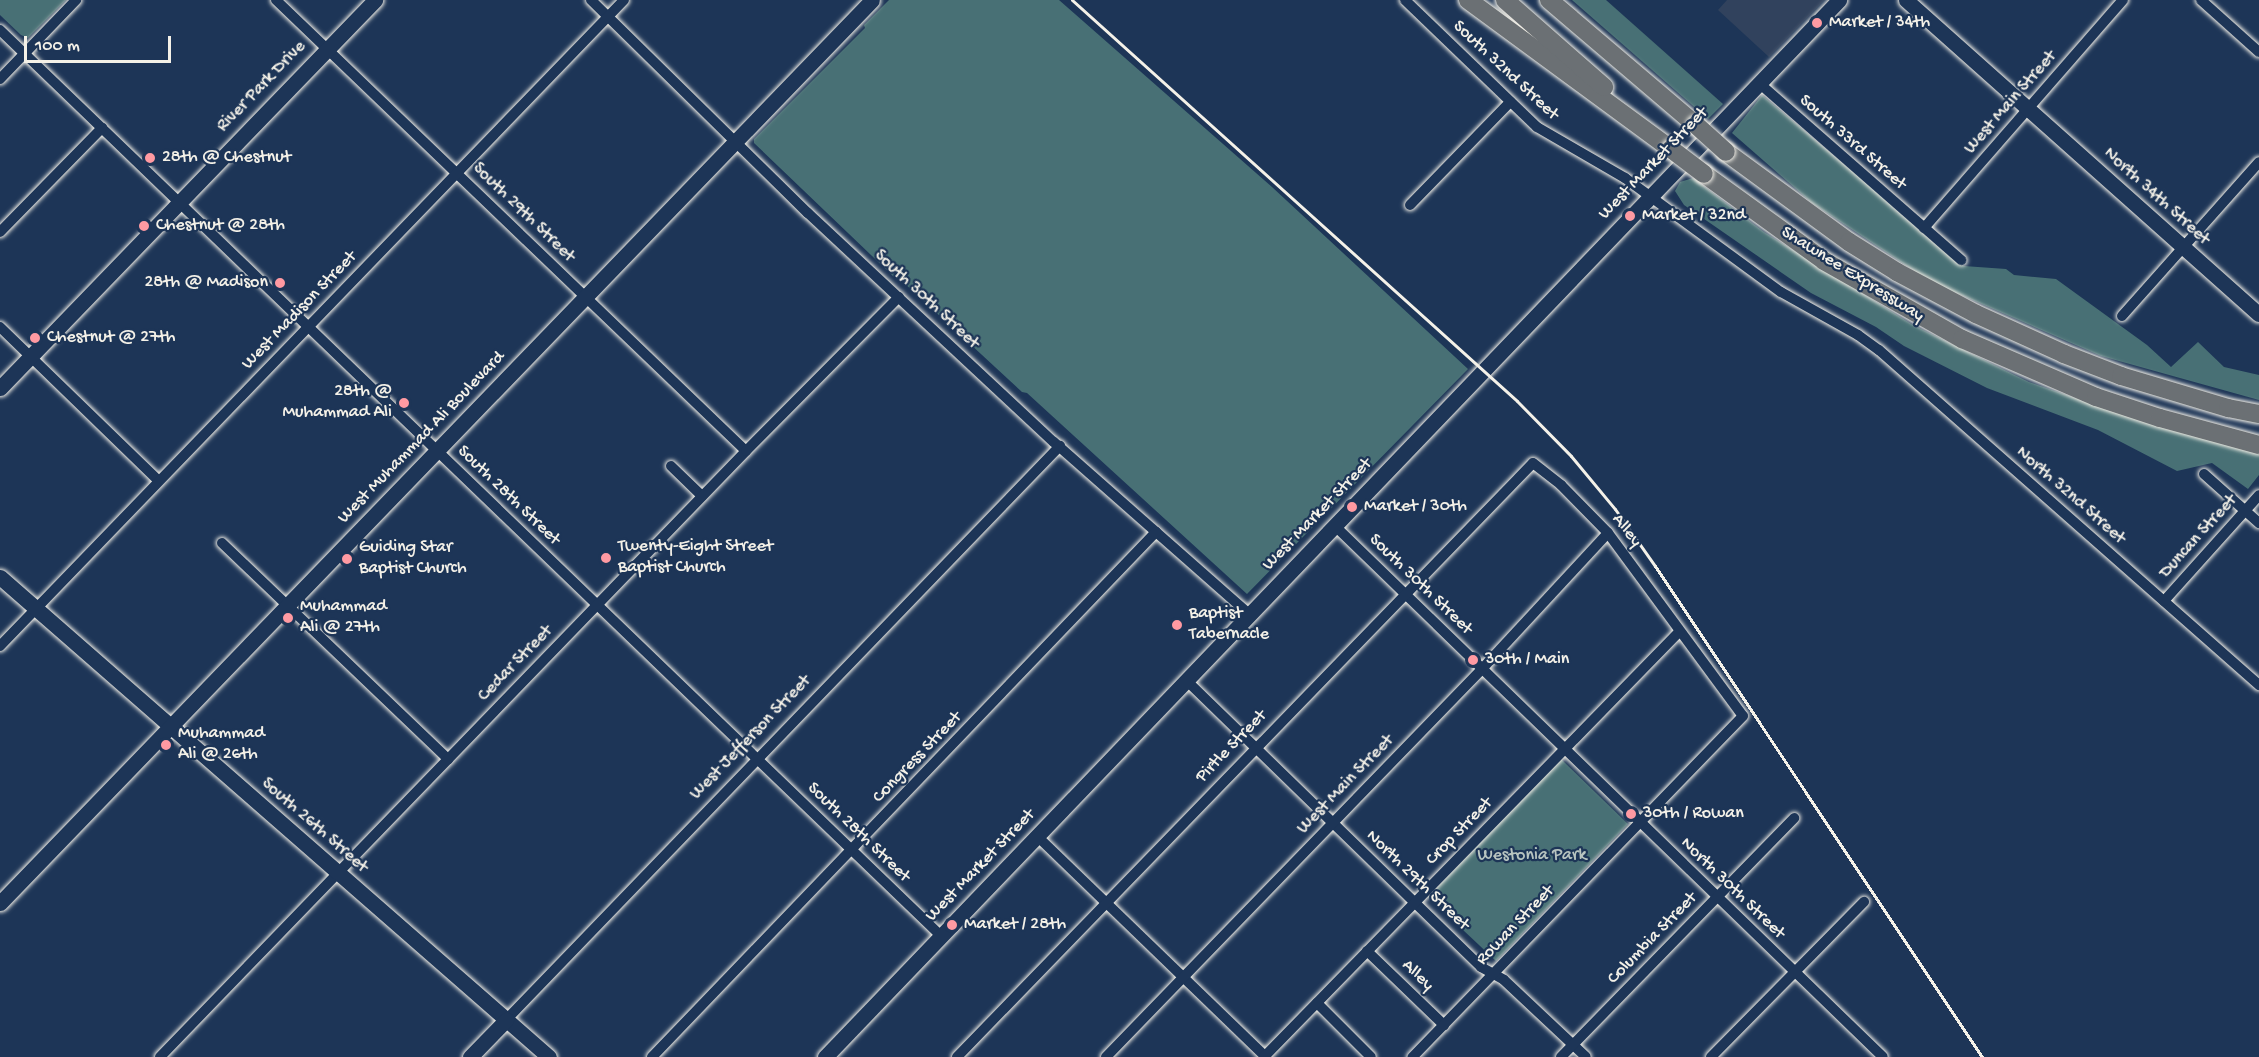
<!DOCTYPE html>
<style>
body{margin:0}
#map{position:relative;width:2259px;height:1057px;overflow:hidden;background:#1d3557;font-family:"Gochi Hand",sans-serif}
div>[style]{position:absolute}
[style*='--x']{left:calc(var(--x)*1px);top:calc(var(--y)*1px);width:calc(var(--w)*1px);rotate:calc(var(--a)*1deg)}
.built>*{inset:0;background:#31425d}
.green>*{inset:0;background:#487075}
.roads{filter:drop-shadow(0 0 2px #f4f1e8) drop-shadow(0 0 2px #f4f1e8)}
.street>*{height:10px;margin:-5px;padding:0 5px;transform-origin:5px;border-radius:5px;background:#1d3557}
.secondary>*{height:15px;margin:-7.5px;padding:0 7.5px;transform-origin:7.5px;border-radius:7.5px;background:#1d3557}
.highway>*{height:18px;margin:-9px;padding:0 9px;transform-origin:9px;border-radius:9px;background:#6b7074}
.rail>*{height:3px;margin:-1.5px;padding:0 1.5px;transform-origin:1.5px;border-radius:1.5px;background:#f4f1e8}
.bridges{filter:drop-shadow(0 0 2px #f4f1e8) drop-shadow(0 0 2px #f4f1e8)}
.highway-bridge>*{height:18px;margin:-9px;padding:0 9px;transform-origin:9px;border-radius:9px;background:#6b7074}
.dots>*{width:16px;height:16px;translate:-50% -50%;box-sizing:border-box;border:3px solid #1d3557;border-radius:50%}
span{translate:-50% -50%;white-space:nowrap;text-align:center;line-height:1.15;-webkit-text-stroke:4.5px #1d3557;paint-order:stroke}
.poi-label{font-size:18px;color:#f4f1e8}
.left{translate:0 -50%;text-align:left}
.right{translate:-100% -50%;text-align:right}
.street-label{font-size:18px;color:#f4f1e8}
.park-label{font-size:18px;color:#b8c4c0}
.scale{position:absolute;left:24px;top:36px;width:147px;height:27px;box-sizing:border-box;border:3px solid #f4f1e8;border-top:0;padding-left:8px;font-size:18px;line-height:21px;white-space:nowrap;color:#f4f1e8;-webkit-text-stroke:4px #1d3557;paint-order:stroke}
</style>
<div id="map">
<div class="built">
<i style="clip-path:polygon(1727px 0,1824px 0,1769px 57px,1718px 10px)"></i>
</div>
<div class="green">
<i style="clip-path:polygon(0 0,66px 0,28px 38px,21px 35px,0 15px)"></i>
<i style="clip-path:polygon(889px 0,1059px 0,1272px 187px,1468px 369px,1247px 594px,1027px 393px,1022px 392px,903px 282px,895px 278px,754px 143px,754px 139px,865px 28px,864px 25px)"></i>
<i style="clip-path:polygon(1572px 0,1606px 0,1723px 104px,1708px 119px)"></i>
<i style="clip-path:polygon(1762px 95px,1964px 266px,2006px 269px,2014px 275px,2056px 279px,2147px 345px,2171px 367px,2198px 342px,2224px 367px,2259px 375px,2259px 400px,2101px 356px,1931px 282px,1812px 203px,1732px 133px)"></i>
<i style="clip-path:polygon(1693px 178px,1764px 232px,1913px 325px,2029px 382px,2130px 417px,2259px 454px,2259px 475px,2248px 489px,2212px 463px,2177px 471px,2098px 430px,1987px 388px,1904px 346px,1876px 327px,1811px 293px,1684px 205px,1675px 191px,1680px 182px)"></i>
<i style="clip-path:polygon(1561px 759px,1628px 824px,1496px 961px,1428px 897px)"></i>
</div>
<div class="roads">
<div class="street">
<i style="--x:276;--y:0;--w:651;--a:43.82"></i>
<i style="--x:591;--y:0;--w:304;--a:44.5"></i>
<i style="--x:808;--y:213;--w:336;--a:43"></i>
<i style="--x:1054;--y:442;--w:260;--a:41.4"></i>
<i style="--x:1405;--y:0;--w:183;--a:43.9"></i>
<i style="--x:1537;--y:127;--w:102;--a:30.1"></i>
<i style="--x:1625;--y:178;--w:193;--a:36.2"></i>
<i style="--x:1781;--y:292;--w:88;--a:29.2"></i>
<i style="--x:1858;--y:335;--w:26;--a:36"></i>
<i style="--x:1879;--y:350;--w:507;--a:41.4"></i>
<i style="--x:2201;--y:0;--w:78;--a:41.9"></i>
<i style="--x:0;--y:30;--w:1306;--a:43.91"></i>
<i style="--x:0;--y:79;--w:110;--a:-46.1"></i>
<i style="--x:1759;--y:83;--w:269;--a:41.2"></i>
<i style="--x:1410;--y:205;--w:144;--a:-45.8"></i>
<i style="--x:1924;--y:228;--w:303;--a:-48.9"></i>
<i style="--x:0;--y:232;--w:146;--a:-45.6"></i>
<i style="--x:2122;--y:316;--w:206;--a:-48.3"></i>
<i style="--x:0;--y:327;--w:221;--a:44.1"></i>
<i style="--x:671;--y:466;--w:43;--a:44.1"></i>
<i style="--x:2204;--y:474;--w:74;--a:41.7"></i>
<i style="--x:1334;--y:525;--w:764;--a:44.1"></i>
<i style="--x:222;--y:543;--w:313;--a:43.7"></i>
<i style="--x:2164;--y:601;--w:142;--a:-48.1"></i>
<i style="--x:0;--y:646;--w:898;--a:-45.99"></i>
<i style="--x:1186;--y:680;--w:412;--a:44.2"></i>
<i style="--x:1481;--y:967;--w:26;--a:29"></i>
<i style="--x:1504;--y:980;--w:112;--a:43.2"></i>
<i style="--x:1037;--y:836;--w:318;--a:44"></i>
<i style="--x:1367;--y:951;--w:107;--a:43.9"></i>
<i style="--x:1317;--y:1003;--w:76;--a:45"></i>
<i style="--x:506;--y:1020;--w:798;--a:-46.02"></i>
<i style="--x:160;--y:1057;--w:843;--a:-45.96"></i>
<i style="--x:746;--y:451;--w:217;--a:-45.2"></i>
<i style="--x:652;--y:1057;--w:728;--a:-46.17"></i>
<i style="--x:957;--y:1057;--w:827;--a:-45.88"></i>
<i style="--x:1533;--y:463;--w:36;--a:38"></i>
<i style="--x:1561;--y:485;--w:67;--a:45.6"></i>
<i style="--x:1608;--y:533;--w:227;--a:53.6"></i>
<i style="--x:1743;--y:716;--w:475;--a:134.1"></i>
<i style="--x:1106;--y:1057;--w:540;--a:-45.9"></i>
<i style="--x:1482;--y:669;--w:185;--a:-47.2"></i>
<i style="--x:1264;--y:1057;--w:595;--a:-45.68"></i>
<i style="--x:1561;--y:1057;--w:334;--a:-45.7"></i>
<i style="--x:1711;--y:1057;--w:218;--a:-45.4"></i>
</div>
<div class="secondary">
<i style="--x:1906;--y:0;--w:472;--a:41.7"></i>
<i style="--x:0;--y:388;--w:540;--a:-45.98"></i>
<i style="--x:0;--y:577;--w:729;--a:41.16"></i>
<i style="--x:0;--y:903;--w:1255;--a:-46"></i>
<i style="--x:470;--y:1057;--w:52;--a:-45.8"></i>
<i style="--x:825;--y:1057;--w:1465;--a:-46.19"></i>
</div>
<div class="highway">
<i style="--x:1468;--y:0;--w:252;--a:36.3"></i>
<i style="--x:1505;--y:0;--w:132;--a:41.3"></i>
<i style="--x:1549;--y:0;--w:193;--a:40.4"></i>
<i style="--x:1726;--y:152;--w:152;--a:36.2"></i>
<i style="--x:1849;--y:242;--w:57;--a:32"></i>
<i style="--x:1897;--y:272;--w:89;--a:28"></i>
<i style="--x:1976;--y:314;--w:97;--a:24.4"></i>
<i style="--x:2064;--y:354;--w:61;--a:21.1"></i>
<i style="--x:2121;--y:376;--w:112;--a:16.7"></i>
<i style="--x:2228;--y:408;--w:32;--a:11"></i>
<i style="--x:1704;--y:174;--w:148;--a:35.9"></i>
<i style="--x:1824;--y:261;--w:159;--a:29.5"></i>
<i style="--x:1962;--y:339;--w:146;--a:23.4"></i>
<i style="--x:2096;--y:397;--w:67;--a:18.2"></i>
<i style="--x:2160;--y:418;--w:103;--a:15.3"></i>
</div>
</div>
<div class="rail">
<i style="--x:1072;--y:0;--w:599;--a:42.02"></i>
<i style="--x:1517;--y:401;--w:77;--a:45.5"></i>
<i style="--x:1571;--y:456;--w:69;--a:50.3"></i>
<i style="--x:1615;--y:509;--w:70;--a:54.9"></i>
<i style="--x:1655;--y:566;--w:590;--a:56.34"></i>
</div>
<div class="bridges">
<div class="highway-bridge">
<i style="--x:1696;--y:125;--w:40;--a:42"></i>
<i style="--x:1671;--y:149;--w:41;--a:37.1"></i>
</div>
</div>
<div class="dots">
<i style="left:1817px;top:23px;background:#ff9aa2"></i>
<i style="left:150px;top:158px;background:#ff9aa2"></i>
<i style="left:1630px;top:216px;background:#ff9aa2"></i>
<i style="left:144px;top:226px;background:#ff9aa2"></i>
<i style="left:280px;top:283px;background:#ff9aa2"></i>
<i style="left:35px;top:338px;background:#ff9aa2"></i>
<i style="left:404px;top:403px;background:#ff9aa2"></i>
<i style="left:1352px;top:507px;background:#ff9aa2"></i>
<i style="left:606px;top:558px;background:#ff9aa2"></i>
<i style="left:347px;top:559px;background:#ff9aa2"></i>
<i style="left:288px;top:618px;background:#ff9aa2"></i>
<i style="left:1177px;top:625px;background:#ff9aa2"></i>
<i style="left:1473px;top:660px;background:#ff9aa2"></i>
<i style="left:166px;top:745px;background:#ff9aa2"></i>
<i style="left:1631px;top:814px;background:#ff9aa2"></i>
<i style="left:952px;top:925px;background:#ff9aa2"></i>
</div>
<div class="poi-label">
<span class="left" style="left:1829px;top:23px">Market / 34th</span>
<span class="left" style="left:162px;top:158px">28th @ Chestnut</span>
<span class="left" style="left:1642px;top:216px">Market / 32nd</span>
<span class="left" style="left:156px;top:226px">Chestnut @ 28th</span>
<span class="right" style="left:268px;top:283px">28th @ Madison</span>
<span class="left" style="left:47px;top:338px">Chestnut @ 27th</span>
<span class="right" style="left:392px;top:403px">28th @<br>Muhammad Ali</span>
<span class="left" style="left:1364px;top:507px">Market / 30th</span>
<span class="left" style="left:618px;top:558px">Twenty-Eight Street<br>Baptist Church</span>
<span class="left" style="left:359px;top:559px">Guiding Star<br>Baptist Church</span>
<span class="left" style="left:300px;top:618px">Muhammad<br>Ali @ 27th</span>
<span class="left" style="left:1189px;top:625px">Baptist<br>Tabernacle</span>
<span class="left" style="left:1485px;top:660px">30th / Main</span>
<span class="left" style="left:178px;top:745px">Muhammad<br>Ali @ 26th</span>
<span class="left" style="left:1643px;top:814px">30th / Rowan</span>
<span class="left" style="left:964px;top:925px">Market / 28th</span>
</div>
<div class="street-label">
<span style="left:1505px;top:71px;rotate:43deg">South 32nd Street</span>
<span style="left:262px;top:87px;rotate:-46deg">River Park Drive</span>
<span style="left:2011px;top:103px;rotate:-49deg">West Main Street</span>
<span style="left:1852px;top:143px;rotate:41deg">South 33rd Street</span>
<span style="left:1654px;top:164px;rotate:-46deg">West Market Street</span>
<span style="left:2156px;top:197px;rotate:42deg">North 34th Street</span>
<span style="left:523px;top:213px;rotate:44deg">South 29th Street</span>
<span style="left:1852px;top:275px;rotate:32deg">Shawnee Expressway</span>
<span style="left:926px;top:300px;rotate:43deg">South 30th Street</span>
<span style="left:300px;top:311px;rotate:-46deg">West Madison Street</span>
<span style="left:422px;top:438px;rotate:-46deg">West Muhammad Ali Boulevard</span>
<span style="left:508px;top:496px;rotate:44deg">South 28th Street</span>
<span style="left:2070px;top:496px;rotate:41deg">North 32nd Street</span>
<span style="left:1318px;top:515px;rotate:-46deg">West Market Street</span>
<span style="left:1626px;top:531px;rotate:52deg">Alley</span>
<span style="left:2199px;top:537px;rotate:-48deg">Duncan Street</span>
<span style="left:1420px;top:585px;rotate:44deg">South 30th Street</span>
<span style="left:516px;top:664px;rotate:-46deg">Cedar Street</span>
<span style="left:751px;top:738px;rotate:-46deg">West Jefferson Street</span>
<span style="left:1232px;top:747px;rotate:-46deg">Pirtle Street</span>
<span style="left:918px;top:758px;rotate:-46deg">Congress Street</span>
<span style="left:1346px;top:785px;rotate:-46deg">West Main Street</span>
<span style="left:314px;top:826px;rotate:41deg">South 26th Street</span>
<span style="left:1460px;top:832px;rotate:-46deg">Crop Street</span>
<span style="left:858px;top:833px;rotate:44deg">South 28th Street</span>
<span style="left:981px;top:866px;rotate:-46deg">West Market Street</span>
<span style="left:1417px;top:881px;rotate:44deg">North 29th Street</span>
<span style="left:1732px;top:889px;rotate:44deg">North 30th Street</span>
<span style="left:1516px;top:926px;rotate:-46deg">Rowan Street</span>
<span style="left:1653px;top:939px;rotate:-46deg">Columbia Street</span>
<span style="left:1417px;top:976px;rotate:44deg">Alley</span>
</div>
<div class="park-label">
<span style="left:1532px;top:856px">Westonia Park</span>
</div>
<div class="scale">100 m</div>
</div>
